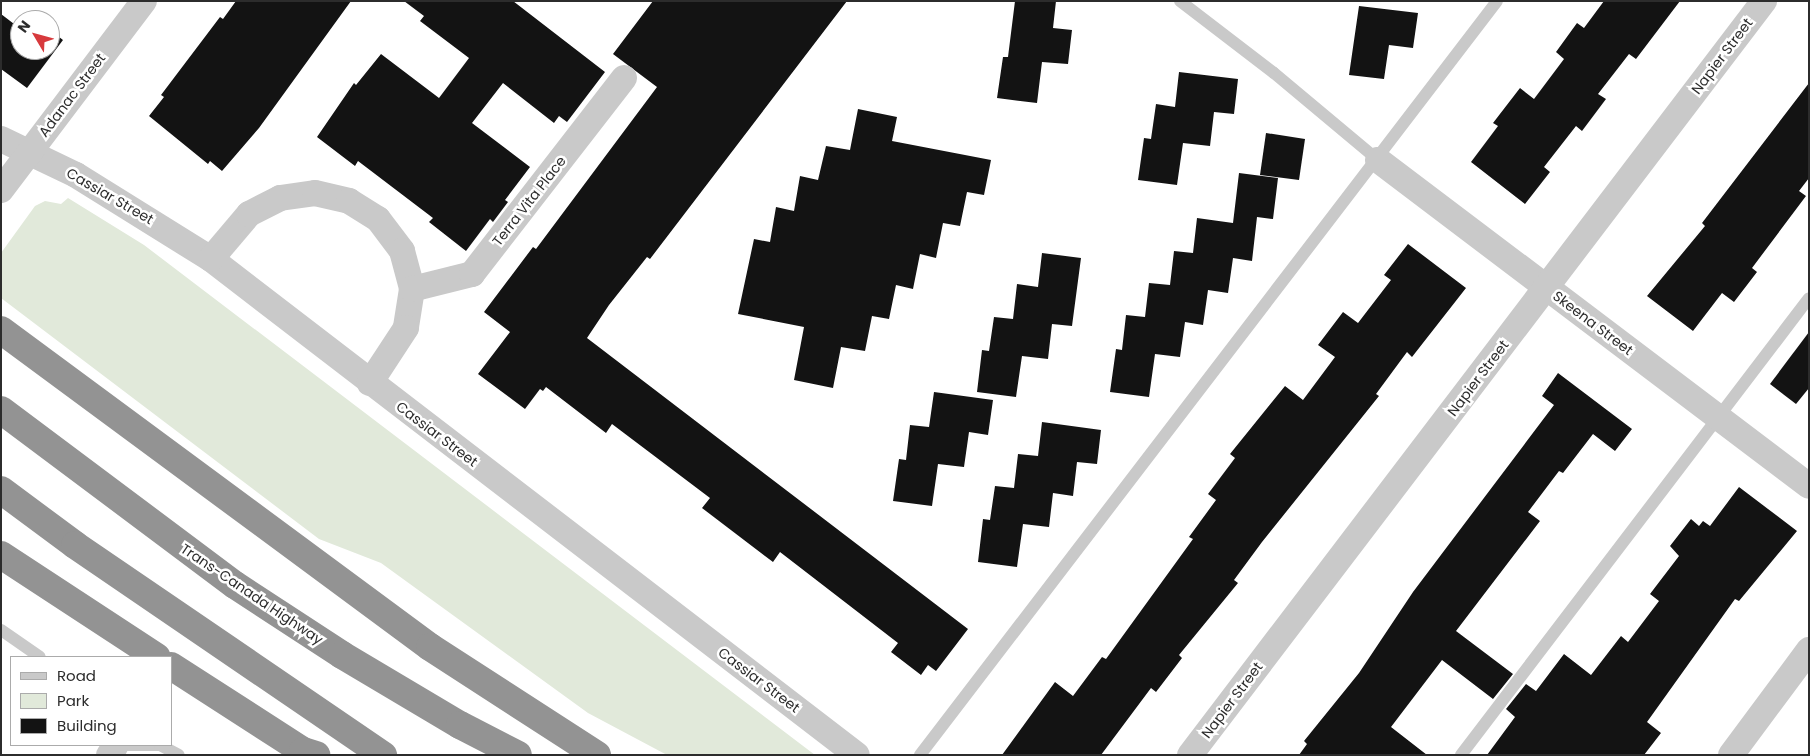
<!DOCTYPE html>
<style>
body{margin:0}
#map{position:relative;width:1810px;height:756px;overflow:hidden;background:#fff;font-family:Poppins,sans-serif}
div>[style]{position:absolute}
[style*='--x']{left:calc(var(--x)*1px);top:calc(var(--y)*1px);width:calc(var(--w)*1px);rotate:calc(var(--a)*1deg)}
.green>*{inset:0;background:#e1e9da}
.building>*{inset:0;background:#131313}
.lane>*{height:12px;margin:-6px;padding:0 6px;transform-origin:6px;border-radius:6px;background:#c9c9c9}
.street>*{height:26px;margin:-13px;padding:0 13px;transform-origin:13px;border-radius:13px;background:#c9c9c9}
.highway>*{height:28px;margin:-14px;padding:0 14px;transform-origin:14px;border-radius:14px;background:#939393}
span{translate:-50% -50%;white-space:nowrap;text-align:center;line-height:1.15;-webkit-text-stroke:5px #fff;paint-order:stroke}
.street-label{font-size:14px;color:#2c2c2c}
.frame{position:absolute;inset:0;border:2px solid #2c2c2c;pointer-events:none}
.legend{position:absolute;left:10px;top:656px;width:162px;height:90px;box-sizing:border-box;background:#fff;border:1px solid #ababab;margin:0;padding:6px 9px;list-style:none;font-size:15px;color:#2c2c2c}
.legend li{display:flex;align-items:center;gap:10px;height:25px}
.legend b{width:25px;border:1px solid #ababab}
.north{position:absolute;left:10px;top:10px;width:50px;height:50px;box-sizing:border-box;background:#fff;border:1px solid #ababab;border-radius:50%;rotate:307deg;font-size:14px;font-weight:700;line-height:20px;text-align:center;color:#2c2c2c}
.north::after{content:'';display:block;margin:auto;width:18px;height:22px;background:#d73a3d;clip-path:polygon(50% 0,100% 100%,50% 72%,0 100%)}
</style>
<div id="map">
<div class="green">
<i style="clip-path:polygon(68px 198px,144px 245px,815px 755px,667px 755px,588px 713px,381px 563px,319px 539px,1px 298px,1px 253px,35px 206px,45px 201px,61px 204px)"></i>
</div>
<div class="building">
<i style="clip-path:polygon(236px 1px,351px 1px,259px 128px,222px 171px,210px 161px,208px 164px,149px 116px,164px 97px,161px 95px,220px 17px,223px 19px)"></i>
<i style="clip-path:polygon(404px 1px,513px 1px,605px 72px,567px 122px,559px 116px,554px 123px,503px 83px,472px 123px,530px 167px,505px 200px,508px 202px,493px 222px,490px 219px,466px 251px,429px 222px,433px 218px,358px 161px,355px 166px,317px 137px,354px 83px,356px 85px,381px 54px,439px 98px,469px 58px,420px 21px,424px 16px)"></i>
<i style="clip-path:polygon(653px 1px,847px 1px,650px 259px,647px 257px,609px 305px,587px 338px,968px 629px,936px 671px,928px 665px,921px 675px,891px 652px,898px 643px,780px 552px,773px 562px,744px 540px,702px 508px,710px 498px,612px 424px,606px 433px,546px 387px,543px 391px,540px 389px,525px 409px,478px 374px,510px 332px,484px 312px,533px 247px,536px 249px,657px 87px,613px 54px)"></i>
<i style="clip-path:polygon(1015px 1px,1056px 1px,1053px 28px,1072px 30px,1068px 64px,1042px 62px,1037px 103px,997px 98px,1003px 57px,1008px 57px)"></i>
<i style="clip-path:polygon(1604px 1px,1680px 1px,1636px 59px,1629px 54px,1598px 94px,1606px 99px,1582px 131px,1576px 126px,1544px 167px,1550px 172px,1525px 204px,1471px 162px,1498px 126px,1493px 123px,1520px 88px,1534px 99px,1564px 59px,1556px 52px,1577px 23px,1584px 28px)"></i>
<i style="clip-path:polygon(1359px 6px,1418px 13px,1413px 48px,1389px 45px,1384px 79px,1349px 75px)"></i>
<i style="clip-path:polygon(1px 14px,18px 27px,20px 25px,20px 50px,50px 50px,50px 30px,63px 40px,27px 88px,1px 69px)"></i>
<i style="clip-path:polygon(1179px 72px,1238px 79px,1234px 114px,1214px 112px,1210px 146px,1183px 143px,1177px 185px,1138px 180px,1144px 138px,1151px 139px,1156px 104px,1175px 107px)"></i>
<i style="clip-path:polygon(1809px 83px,1809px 178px,1799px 191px,1806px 196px,1752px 268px,1757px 272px,1734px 302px,1722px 293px,1693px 331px,1647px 296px,1705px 226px,1702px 223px)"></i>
<i style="clip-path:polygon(858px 109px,897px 117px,892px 141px,991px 160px,984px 195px,967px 192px,960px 226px,943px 223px,936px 258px,920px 254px,913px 289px,896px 285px,889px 319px,872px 316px,865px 351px,841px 347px,833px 388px,794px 380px,804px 327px,738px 314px,754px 239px,770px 242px,776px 207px,794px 211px,800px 176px,818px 180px,826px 146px,850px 150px)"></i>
<i style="clip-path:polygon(1266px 133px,1305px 139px,1299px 180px,1260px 175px)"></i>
<i style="clip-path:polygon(1239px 173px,1278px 178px,1273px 219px,1257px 217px,1252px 261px,1233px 258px,1228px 293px,1208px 290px,1203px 325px,1185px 322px,1180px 357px,1155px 354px,1149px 397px,1110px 392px,1116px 349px,1122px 350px,1126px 315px,1145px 317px,1149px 283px,1170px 285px,1174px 251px,1193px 253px,1197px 218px,1233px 223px)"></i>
<i style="clip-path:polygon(1408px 244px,1466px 288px,1412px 357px,1407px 352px,1376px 394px,1379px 396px,1262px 542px,1234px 580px,1238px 583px,1179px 655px,1182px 658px,1156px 692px,1151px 688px,1101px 755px,1002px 755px,1055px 682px,1073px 696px,1102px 657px,1106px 659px,1193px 539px,1189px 537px,1216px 500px,1208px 494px,1235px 458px,1230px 454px,1285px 386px,1303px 400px,1335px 357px,1318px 345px,1343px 312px,1358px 323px,1391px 280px,1384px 275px)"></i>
<i style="clip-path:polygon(1042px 253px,1081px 258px,1072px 326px,1052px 324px,1048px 359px,1022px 356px,1016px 397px,977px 392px,982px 350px,989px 351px,994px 317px,1013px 319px,1017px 284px,1038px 287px)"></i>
<i style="clip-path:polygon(1809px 332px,1809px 388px,1796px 404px,1770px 384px)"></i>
<i style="clip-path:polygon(1558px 373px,1632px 429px,1615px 451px,1593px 434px,1563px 473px,1559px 471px,1528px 512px,1540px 521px,1456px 631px,1513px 674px,1493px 699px,1442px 660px,1391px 727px,1427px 755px,1299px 755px,1307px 744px,1304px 741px,1359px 673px,1413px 592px,1554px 405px,1542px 396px)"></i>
<i style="clip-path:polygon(934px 392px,993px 400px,988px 435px,969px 432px,964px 467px,938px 464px,932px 506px,893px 501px,899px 459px,906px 460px,910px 425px,929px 427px)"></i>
<i style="clip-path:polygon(1042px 422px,1101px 430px,1097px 464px,1077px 462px,1073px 496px,1053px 493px,1049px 527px,1023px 524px,1017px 567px,978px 562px,983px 519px,990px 520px,995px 486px,1014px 488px,1018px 454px,1038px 456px)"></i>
<i style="clip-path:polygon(1739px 487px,1797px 531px,1739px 601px,1735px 599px,1647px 722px,1661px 733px,1644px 755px,1487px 755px,1515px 717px,1506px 709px,1526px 684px,1536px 691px,1564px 654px,1591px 675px,1621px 636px,1628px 642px,1659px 601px,1650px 594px,1679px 556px,1670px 546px,1691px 519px,1699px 526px,1703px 521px,1710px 526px)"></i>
</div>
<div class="lane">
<i style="--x:1180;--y:1;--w:118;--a:37.5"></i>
<i style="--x:1274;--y:73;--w:136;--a:39.9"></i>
<i style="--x:1;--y:630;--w:47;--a:34.7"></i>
<i style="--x:114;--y:745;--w:46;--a:0"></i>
<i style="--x:160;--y:745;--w:21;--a:28"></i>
<i style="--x:920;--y:755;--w:949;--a:-52.57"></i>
<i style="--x:1461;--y:755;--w:574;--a:-52.71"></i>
</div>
<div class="street">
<i style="--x:1;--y:139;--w:83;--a:25.6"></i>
<i style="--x:76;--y:175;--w:159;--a:31.9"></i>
<i style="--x:211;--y:259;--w:814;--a:37.52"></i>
<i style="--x:1378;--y:160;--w:540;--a:37.1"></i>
<i style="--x:1;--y:190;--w:237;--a:-52.9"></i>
<i style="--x:211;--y:259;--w:59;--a:-49.8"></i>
<i style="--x:249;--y:214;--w:35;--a:-27"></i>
<i style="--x:280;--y:198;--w:35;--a:-8"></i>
<i style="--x:315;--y:193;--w:35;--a:13"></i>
<i style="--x:349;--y:201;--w:34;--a:32"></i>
<i style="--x:378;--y:219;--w:40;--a:53"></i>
<i style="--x:402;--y:251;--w:39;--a:75"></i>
<i style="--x:412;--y:289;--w:39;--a:99"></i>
<i style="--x:406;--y:328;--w:66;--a:123.2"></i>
<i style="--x:412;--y:289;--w:62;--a:-14"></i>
<i style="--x:472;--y:274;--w:248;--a:-52.2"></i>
<i style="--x:109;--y:755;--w:10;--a:-53"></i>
<i style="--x:1190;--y:755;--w:948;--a:-52.72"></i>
<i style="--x:1731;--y:755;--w:131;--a:-53.4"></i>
</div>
<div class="highway">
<i style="--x:1;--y:330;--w:533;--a:36.46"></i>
<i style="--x:430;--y:647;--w:199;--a:32.9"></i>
<i style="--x:1;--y:410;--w:292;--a:36.8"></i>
<i style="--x:235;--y:585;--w:128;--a:33.2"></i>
<i style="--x:342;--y:655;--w:137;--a:30.7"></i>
<i style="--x:460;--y:725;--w:65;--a:27.3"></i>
<i style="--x:1;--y:490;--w:92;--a:36.6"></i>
<i style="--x:75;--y:545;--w:373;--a:34.3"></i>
<i style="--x:1;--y:555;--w:186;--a:33.2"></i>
<i style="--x:171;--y:666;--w:157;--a:32.8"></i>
<i style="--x:303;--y:751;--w:14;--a:17"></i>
</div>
<div class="street-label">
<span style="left:1722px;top:56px;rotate:-53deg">Napier Street</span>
<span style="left:72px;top:95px;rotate:-53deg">Adanac Street</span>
<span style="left:110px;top:196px;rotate:30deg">Cassiar Street</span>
<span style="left:529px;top:201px;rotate:-52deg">Terra Vita Place</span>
<span style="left:1593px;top:323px;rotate:37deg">Skeena Street</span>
<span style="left:1478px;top:378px;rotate:-53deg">Napier Street</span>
<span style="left:437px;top:434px;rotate:37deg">Cassiar Street</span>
<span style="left:252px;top:594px;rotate:34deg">Trans-Canada Highway</span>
<span style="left:759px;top:680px;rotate:37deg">Cassiar Street</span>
<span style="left:1232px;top:700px;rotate:-53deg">Napier Street</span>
</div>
<div class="frame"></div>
<ul class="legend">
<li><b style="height:6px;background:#c9c9c9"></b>Road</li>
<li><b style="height:14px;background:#e1e9da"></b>Park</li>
<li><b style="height:14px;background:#131313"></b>Building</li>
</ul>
<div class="north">N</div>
</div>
